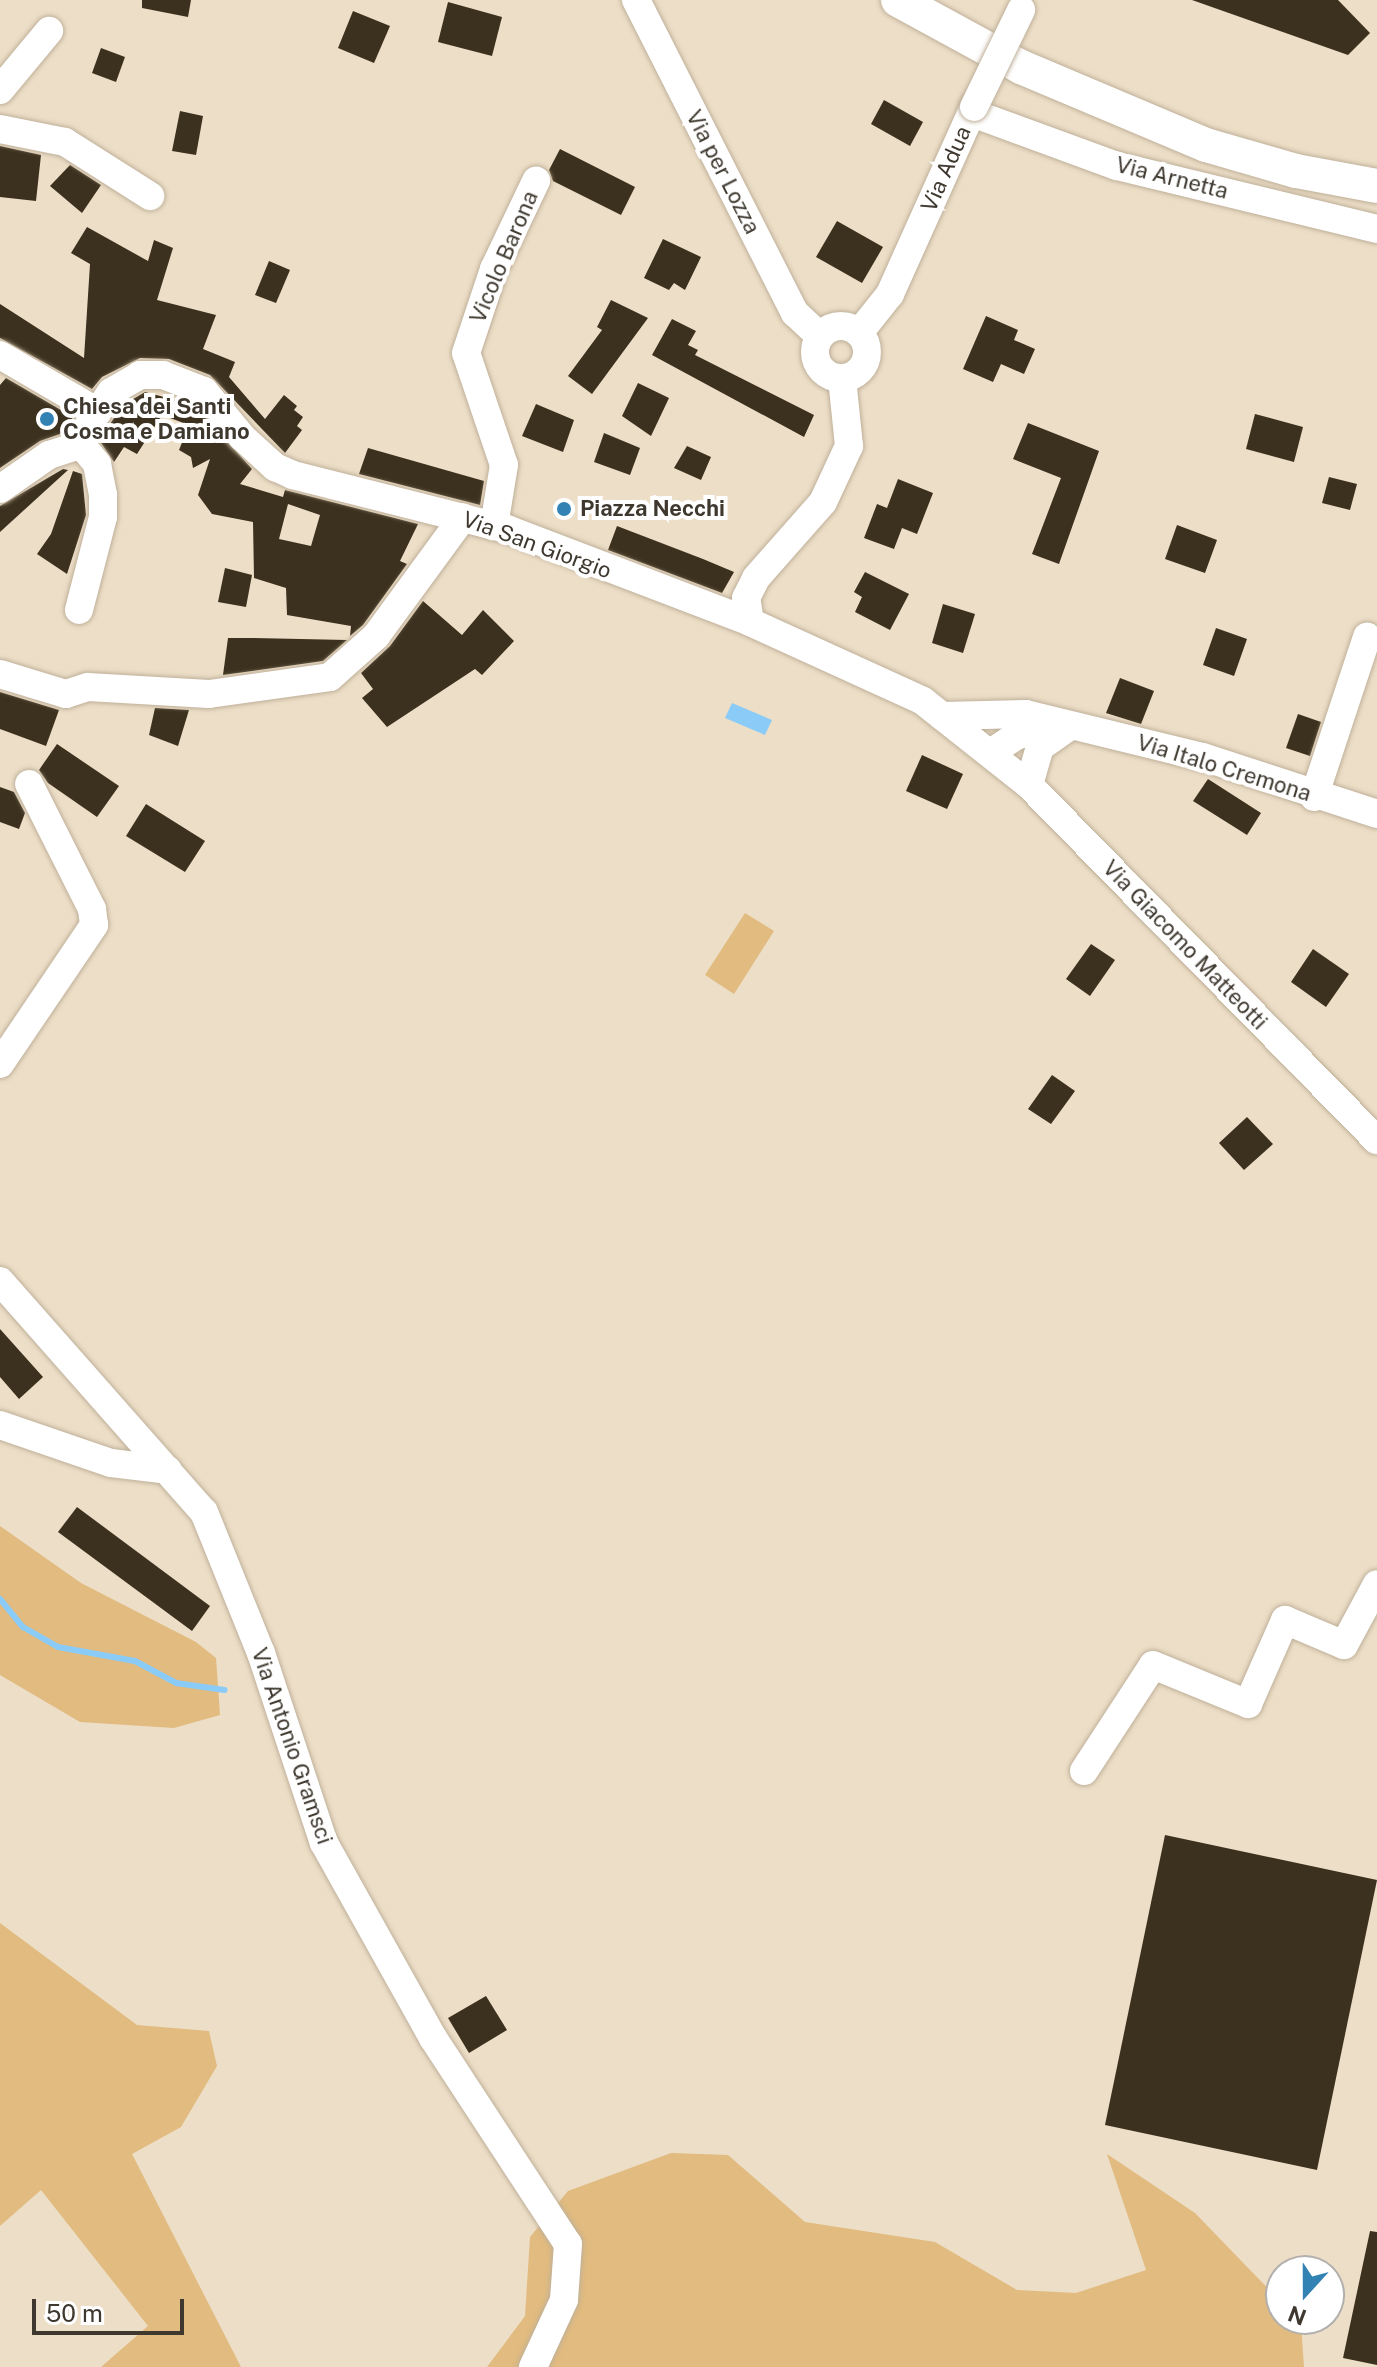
<!DOCTYPE html>
<style>
body{margin:0}
#map{position:relative;width:1377px;height:2367px;overflow:hidden;background:#eddec7;font-family:"Public Sans",sans-serif}
div>[style]{position:absolute}
[style*='--x']{left:calc(var(--x)*1px);top:calc(var(--y)*1px);width:calc(var(--w)*1px);rotate:calc(var(--a)*1deg)}
.green>*{inset:0;background:#e1bb7f}
.water>*{inset:0;background:#8bcbf8}
.stream>*{height:6px;margin:-3px;padding:0 3px;transform-origin:3px;border-radius:3px;background:#8bcbf8}
.building>*{inset:0;background:#3c311e}
.roads{filter:drop-shadow(0 0 2px #bfb09a) drop-shadow(0 0 2px #bfb09a)}
.minor>*{height:28px;margin:-14px;padding:0 14px;transform-origin:14px;border-radius:14px;background:#fff}
.minor>.ring{margin:-14px;padding:0;box-sizing:content-box;background:none;border:28px solid #fff;border-radius:50%}
.major>*{height:34px;margin:-17px;padding:0 17px;transform-origin:17px;border-radius:17px;background:#fff}
.bridges{filter:drop-shadow(0 0 2px #bfb09a) drop-shadow(0 0 2px #bfb09a)}
.minor-bridge>*{height:28px;margin:-14px;padding:0 14px;transform-origin:14px;border-radius:14px;background:#fff}
.dots>*{width:22px;height:22px;translate:-50% -50%;box-sizing:border-box;border:4px solid #fff;border-radius:50%}
span{translate:-50% -50%;white-space:nowrap;text-align:center;line-height:1.15;-webkit-text-stroke:8px #fff;paint-order:stroke}
.street-label{font-size:22px;color:#3e382f}
.poi-label{font-size:22px;color:#3e382f;font-weight:700}
.left{translate:0 -50%;text-align:left}
.north{position:absolute;left:1265px;top:2255px;width:80px;height:80px;box-sizing:border-box;background:#fff;border:2px solid #b2afac;border-radius:50%;rotate:201deg;font-size:22px;font-weight:700;line-height:32px;text-align:center;color:#3e382f}
.north::after{content:'';display:block;margin:auto;width:28px;height:36px;background:#3283b4;clip-path:polygon(50% 0,100% 100%,50% 72%,0 100%)}
.scale{position:absolute;left:32px;top:2299px;width:152px;height:36px;box-sizing:border-box;border:4px solid #3e382f;border-top:0;padding-left:10px;font-size:24px;line-height:28px;white-space:nowrap;color:#3e382f;-webkit-text-stroke:6px #fff;paint-order:stroke}
</style>
<div id="map">
<div class="green">
<i style="clip-path:polygon(745px 913px,774px 931px,734px 994px,705px 975px)"></i>
<i style="clip-path:polygon(0 1526px,81px 1583px,196px 1642px,216px 1658px,220px 1715px,174px 1728px,80px 1722px,0 1675px)"></i>
<i style="clip-path:polygon(0 1923px,137px 2025px,209px 2031px,217px 2066px,181px 2127px,132px 2154px,241px 2367px,101px 2367px,148px 2326px,41px 2190px,0 2226px)"></i>
<i style="clip-path:polygon(671px 2153px,728px 2155px,805px 2222px,935px 2242px,1017px 2290px,1076px 2293px,1146px 2270px,1107px 2154px,1195px 2213px,1281px 2302px,1281px 2319px,1301px 2323px,1304px 2367px,487px 2367px,525px 2316px,530px 2237px,568px 2191px)"></i>
</div>
<div class="water">
<i style="clip-path:polygon(732px 703px,772px 720px,765px 735px,725px 718px)"></i>
</div>
<div class="stream">
<i style="--x:0;--y:1599;--w:36;--a:51"></i>
<i style="--x:23;--y:1627;--w:40;--a:29.7"></i>
<i style="--x:58;--y:1647;--w:78;--a:10.3"></i>
<i style="--x:135;--y:1661;--w:47;--a:28.2"></i>
<i style="--x:176;--y:1683;--w:49;--a:8.3"></i>
</div>
<div class="building">
<i style="clip-path:polygon(142px 0,191px 0,188px 17px,142px 8px)"></i>
<i style="clip-path:polygon(1192px 0,1338px 0,1370px 33px,1348px 55px)"></i>
<i style="clip-path:polygon(448px 2px,502px 17px,492px 56px,438px 42px)"></i>
<i style="clip-path:polygon(353px 11px,390px 26px,374px 63px,338px 48px)"></i>
<i style="clip-path:polygon(101px 48px,125px 57px,116px 82px,92px 73px)"></i>
<i style="clip-path:polygon(884px 100px,923px 122px,910px 146px,871px 124px)"></i>
<i style="clip-path:polygon(180px 111px,203px 116px,196px 155px,172px 151px)"></i>
<i style="clip-path:polygon(0 146px,41px 155px,36px 201px,0 197px)"></i>
<i style="clip-path:polygon(560px 149px,635px 187px,621px 215px,553px 181px,549px 170px)"></i>
<i style="clip-path:polygon(70px 165px,101px 185px,82px 213px,50px 186px)"></i>
<i style="clip-path:polygon(837px 221px,883px 247px,862px 283px,816px 257px)"></i>
<i style="clip-path:polygon(87px 227px,148px 261px,154px 240px,173px 248px,157px 300px,216px 315px,203px 349px,235px 362px,229px 377px,265px 419px,284px 395px,297px 406px,294px 410px,303px 417px,297px 426px,302px 430px,285px 453px,210px 375px,169px 359px,140px 358px,102px 377px,92px 389px,0 338px,0 304px,84px 358px,90px 264px,71px 253px)"></i>
<i style="clip-path:polygon(663px 239px,701px 257px,685px 290px,674px 283px,669px 290px,644px 278px)"></i>
<i style="clip-path:polygon(269px 261px,290px 270px,276px 303px,255px 295px)"></i>
<i style="clip-path:polygon(611px 300px,648px 318px,592px 394px,568px 376px,602px 330px,597px 327px)"></i>
<i style="clip-path:polygon(986px 316px,1018px 330px,1014px 340px,1035px 349px,1024px 374px,1001px 364px,993px 382px,963px 369px)"></i>
<i style="clip-path:polygon(672px 319px,696px 331px,688px 345px,698px 350px,695px 355px,814px 415px,804px 437px,652px 355px)"></i>
<i style="clip-path:polygon(6px 378px,73px 417px,63px 433px,40px 441px,0 468px,0 385px)"></i>
<i style="clip-path:polygon(638px 383px,669px 398px,651px 436px,622px 416px)"></i>
<i style="clip-path:polygon(evenodd,145px 392px,194px 405px,252px 469px,240px 484px,283px 497px,285px 490px,418px 524px,400px 561px,407px 564px,363px 625px,350px 636px,351px 626px,287px 615px,286px 588px,254px 578px,253px 522px,212px 514px,198px 495px,210px 459px,193px 468px,191px 457px,179px 450px,189px 425px,162px 415px,137px 454px,124px 447px,114px 462px,99px 440px,123px 405px,145px 392px,288px 504px,320px 515px,311px 546px,279px 539px,288px 504px)"></i>
<i style="clip-path:polygon(536px 404px,574px 420px,563px 452px,522px 436px)"></i>
<i style="clip-path:polygon(1255px 414px,1303px 427px,1294px 462px,1246px 449px)"></i>
<i style="clip-path:polygon(1028px 423px,1099px 451px,1059px 564px,1032px 554px,1061px 478px,1013px 459px)"></i>
<i style="clip-path:polygon(604px 433px,640px 448px,630px 475px,594px 462px)"></i>
<i style="clip-path:polygon(687px 446px,711px 457px,701px 480px,674px 468px)"></i>
<i style="clip-path:polygon(368px 448px,484px 481px,480px 505px,359px 474px)"></i>
<i style="clip-path:polygon(63px 469px,68px 470px,0 532px,0 506px)"></i>
<i style="clip-path:polygon(73px 471px,82px 474px,86px 515px,67px 574px,37px 554px,51px 534px)"></i>
<i style="clip-path:polygon(1329px 477px,1357px 484px,1350px 510px,1322px 503px)"></i>
<i style="clip-path:polygon(898px 479px,933px 493px,917px 534px,902px 528px,894px 549px,864px 538px,877px 504px,887px 508px)"></i>
<i style="clip-path:polygon(1177px 525px,1217px 540px,1205px 573px,1165px 559px)"></i>
<i style="clip-path:polygon(617px 526px,703px 559px,734px 572px,722px 593px,608px 550px)"></i>
<i style="clip-path:polygon(225px 568px,252px 575px,246px 607px,218px 602px)"></i>
<i style="clip-path:polygon(865px 572px,909px 594px,890px 630px,855px 612px,862px 597px,854px 592px)"></i>
<i style="clip-path:polygon(423px 601px,462px 635px,483px 610px,514px 641px,482px 675px,475px 669px,387px 727px,362px 698px,373px 689px,361px 673px,390px 646px)"></i>
<i style="clip-path:polygon(943px 604px,975px 614px,963px 653px,932px 643px)"></i>
<i style="clip-path:polygon(1216px 628px,1247px 639px,1234px 676px,1203px 665px)"></i>
<i style="clip-path:polygon(228px 638px,253px 638px,347px 640px,323px 661px,223px 675px)"></i>
<i style="clip-path:polygon(1120px 678px,1154px 691px,1141px 724px,1106px 713px)"></i>
<i style="clip-path:polygon(0 692px,59px 710px,46px 746px,0 729px)"></i>
<i style="clip-path:polygon(155px 708px,189px 710px,178px 746px,149px 735px)"></i>
<i style="clip-path:polygon(1298px 714px,1321px 722px,1310px 756px,1286px 748px)"></i>
<i style="clip-path:polygon(57px 744px,119px 786px,97px 817px,48px 783px,39px 770px)"></i>
<i style="clip-path:polygon(922px 755px,963px 774px,947px 809px,906px 791px)"></i>
<i style="clip-path:polygon(1208px 779px,1261px 813px,1247px 835px,1193px 801px)"></i>
<i style="clip-path:polygon(0 787px,14px 792px,25px 813px,19px 829px,0 822px)"></i>
<i style="clip-path:polygon(146px 804px,205px 841px,185px 872px,126px 836px)"></i>
<i style="clip-path:polygon(1091px 944px,1115px 960px,1090px 996px,1066px 979px)"></i>
<i style="clip-path:polygon(1313px 949px,1349px 974px,1326px 1007px,1291px 982px)"></i>
<i style="clip-path:polygon(1052px 1075px,1075px 1091px,1051px 1124px,1028px 1109px)"></i>
<i style="clip-path:polygon(1247px 1117px,1273px 1144px,1244px 1170px,1219px 1143px)"></i>
<i style="clip-path:polygon(0 1329px,43px 1377px,19px 1399px,0 1377px)"></i>
<i style="clip-path:polygon(77px 1507px,210px 1606px,192px 1631px,58px 1532px)"></i>
<i style="clip-path:polygon(1165px 1835px,1377px 1880px,1317px 2170px,1105px 2125px)"></i>
<i style="clip-path:polygon(486px 1996px,507px 2030px,469px 2053px,448px 2018px)"></i>
<i style="clip-path:polygon(1370px 2231px,1377px 2232px,1377px 2365px,1343px 2358px)"></i>
</div>
<div class="roads">
<div class="minor">
<i style="--x:636;--y:0;--w:351;--a:63.1"></i>
<i style="--x:795;--y:313;--w:34;--a:43"></i>
<i style="--x:0;--y:90;--w:77;--a:-50.3"></i>
<i style="--x:972;--y:113;--w:154;--a:20.1"></i>
<i style="--x:1117;--y:166;--w:268;--a:13.6"></i>
<i style="--x:0;--y:129;--w:66;--a:11.3"></i>
<i style="--x:65;--y:142;--w:101;--a:32.4"></i>
<i class="ring" style="left:815px;top:326px;width:24px;height:24px"></i>
<i style="--x:859;--y:333;--w:50;--a:-51.5"></i>
<i style="--x:890;--y:294;--w:205;--a:-65.8"></i>
<i style="--x:0;--y:355;--w:113;--a:30.2"></i>
<i style="--x:78;--y:441;--w:30;--a:50"></i>
<i style="--x:97;--y:464;--w:32;--a:79"></i>
<i style="--x:103;--y:495;--w:22;--a:90"></i>
<i style="--x:103;--y:517;--w:96;--a:104.5"></i>
<i style="--x:0;--y:489;--w:60;--a:-34.8"></i>
<i style="--x:49;--y:455;--w:26;--a:-18"></i>
<i style="--x:74;--y:447;--w:66;--a:-56.1"></i>
<i style="--x:111;--y:392;--w:34;--a:-30"></i>
<i style="--x:140;--y:375;--w:23;--a:0"></i>
<i style="--x:163;--y:375;--w:44;--a:21.3"></i>
<i style="--x:204;--y:391;--w:60;--a:50.4"></i>
<i style="--x:242;--y:437;--w:45;--a:42.3"></i>
<i style="--x:275;--y:467;--w:20;--a:24"></i>
<i style="--x:293;--y:475;--w:221;--a:14.2"></i>
<i style="--x:507;--y:529;--w:260;--a:20.9"></i>
<i style="--x:750;--y:622;--w:190;--a:24.5"></i>
<i style="--x:923;--y:701;--w:135;--a:38.4"></i>
<i style="--x:1029;--y:785;--w:497;--a:45.6"></i>
<i style="--x:494;--y:526;--w:62;--a:-80.7"></i>
<i style="--x:504;--y:465;--w:118;--a:-108.7"></i>
<i style="--x:466;--y:353;--w:89;--a:-71.6"></i>
<i style="--x:494;--y:269;--w:98;--a:-64.5"></i>
<i style="--x:750;--y:622;--w:24;--a:-99"></i>
<i style="--x:746;--y:598;--w:22;--a:-63"></i>
<i style="--x:756;--y:578;--w:101;--a:-48.6"></i>
<i style="--x:823;--y:502;--w:62;--a:-65.1"></i>
<i style="--x:849;--y:446;--w:68;--a:-95.9"></i>
<i style="--x:0;--y:674;--w:69;--a:16.9"></i>
<i style="--x:66;--y:694;--w:23;--a:-18"></i>
<i style="--x:88;--y:687;--w:121;--a:3.3"></i>
<i style="--x:209;--y:694;--w:122;--a:-8"></i>
<i style="--x:330;--y:677;--w:62;--a:-41.7"></i>
<i style="--x:376;--y:636;--w:147;--a:-53.8"></i>
<i style="--x:942;--y:716;--w:84;--a:-1.4"></i>
<i style="--x:1026;--y:714;--w:182;--a:13.7"></i>
<i style="--x:1203;--y:757;--w:183;--a:18.1"></i>
<i style="--x:992;--y:752;--w:29;--a:-34"></i>
<i style="--x:1016;--y:736;--w:40;--a:-18.9"></i>
<i style="--x:1029;--y:785;--w:40;--a:-74"></i>
<i style="--x:1040;--y:747;--w:37;--a:-35"></i>
<i style="--x:1314;--y:797;--w:169;--a:-71.7"></i>
<i style="--x:0;--y:1064;--w:168;--a:-55.9"></i>
<i style="--x:94;--y:925;--w:16;--a:-97"></i>
<i style="--x:92;--y:909;--w:140;--a:-116.7"></i>
<i style="--x:0;--y:1281;--w:308;--a:48.6"></i>
<i style="--x:204;--y:1512;--w:152;--a:68"></i>
<i style="--x:261;--y:1653;--w:200;--a:71.7"></i>
<i style="--x:324;--y:1843;--w:223;--a:60.8"></i>
<i style="--x:433;--y:2038;--w:246;--a:56.8"></i>
<i style="--x:568;--y:2244;--w:56;--a:94.1"></i>
<i style="--x:564;--y:2300;--w:74;--a:114.8"></i>
<i style="--x:0;--y:1425;--w:117;--a:18.9"></i>
<i style="--x:111;--y:1463;--w:57;--a:7"></i>
<i style="--x:1084;--y:1771;--w:126;--a:-56.9"></i>
<i style="--x:1153;--y:1665;--w:103;--a:22.3"></i>
<i style="--x:1248;--y:1704;--w:92;--a:-66.2"></i>
<i style="--x:1285;--y:1620;--w:64;--a:23"></i>
<i style="--x:1344;--y:1645;--w:69;--a:-61.6"></i>
</div>
<div class="major">
<i style="--x:898;--y:0;--w:140;--a:28.6"></i>
<i style="--x:1021;--y:67;--w:201;--a:22.9"></i>
<i style="--x:1206;--y:145;--w:94;--a:16.1"></i>
<i style="--x:1296;--y:171;--w:82;--a:10.5"></i>
</div>
</div>
<div class="bridges">
<div class="minor-bridge">
<i style="--x:974;--y:107;--w:108;--a:-64.1"></i>
</div>
</div>
<div class="dots">
<i style="left:47px;top:419px;background:#3283b4"></i>
<i style="left:564px;top:509px;background:#3283b4"></i>
</div>
<div class="street-label">
<span style="left:946px;top:169px;rotate:-66deg">Via Adua</span>
<span style="left:723px;top:172px;rotate:63deg">Via per Lozza</span>
<span style="left:1172px;top:178px;rotate:14deg">Via Arnetta</span>
<span style="left:504px;top:257px;rotate:-67deg">Vicolo Barona</span>
<span style="left:537px;top:545px;rotate:20deg">Via San Giorgio</span>
<span style="left:1224px;top:768px;rotate:17deg">Via Italo Cremona</span>
<span style="left:1185px;top:945px;rotate:46deg">Via Giacomo Matteotti</span>
<span style="left:292px;top:1746px;rotate:71deg">Via Antonio Gramsci</span>
</div>
<div class="poi-label">
<span class="left" style="left:63px;top:419px">Chiesa dei Santi<br>Cosma e Damiano</span>
<span class="left" style="left:580px;top:509px">Piazza Necchi</span>
</div>
<div class="north">N</div>
<div class="scale">50 m</div>
</div>
